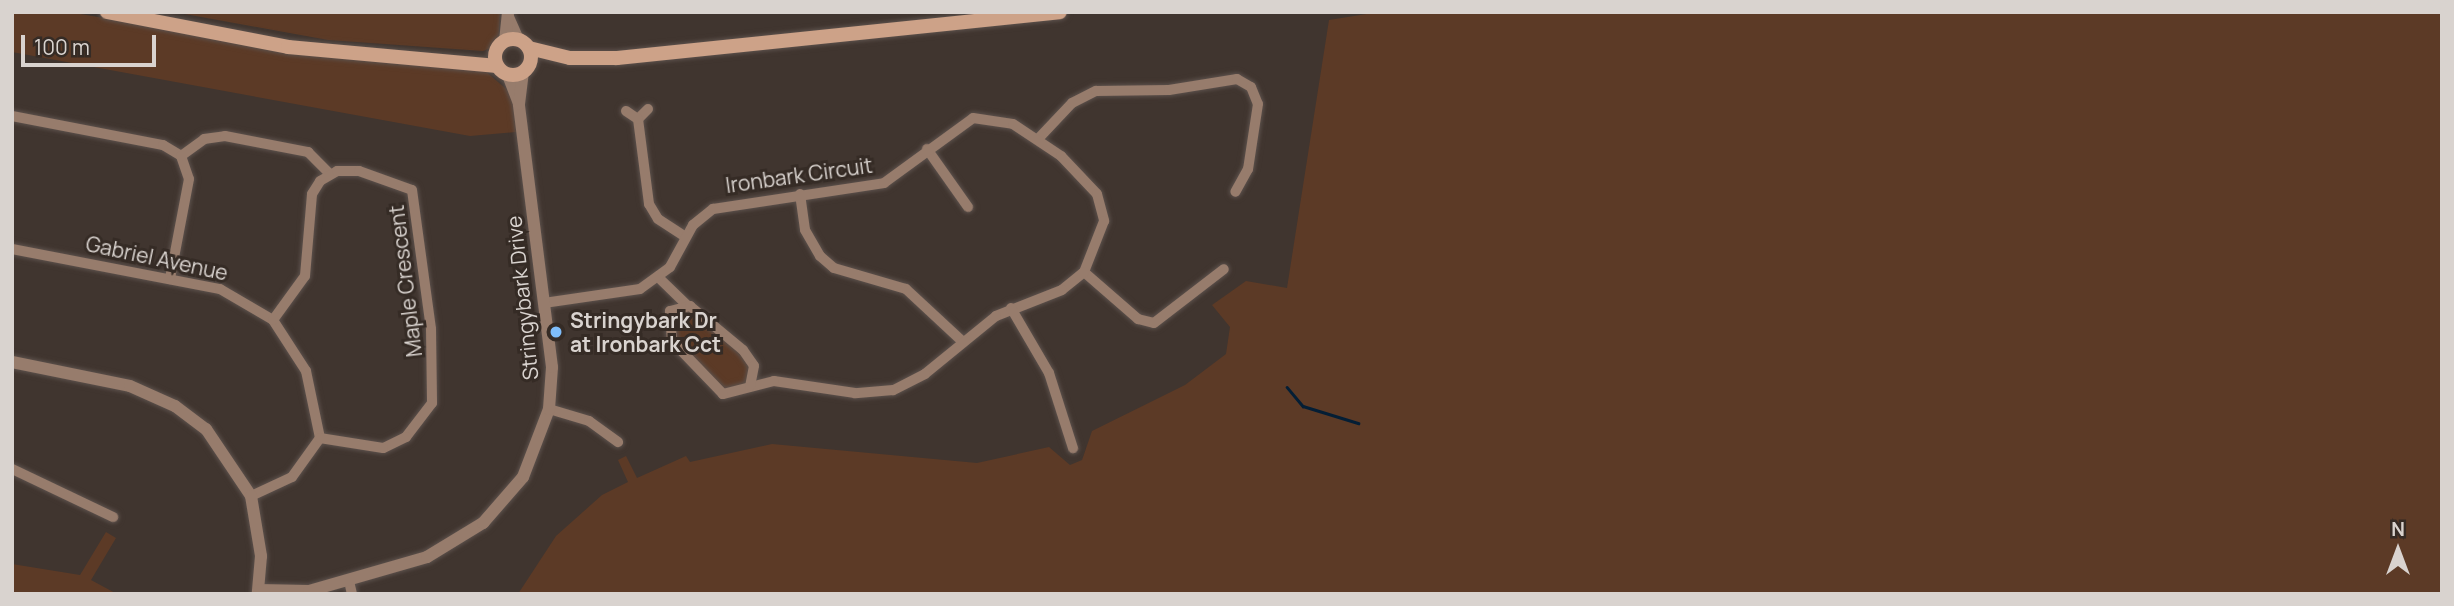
<!DOCTYPE html>
<style>
body{margin:0}
#map{position:relative;width:2454px;height:606px;overflow:hidden;background:#40352f;font-family:Manrope,sans-serif}
div>[style]{position:absolute}
[style*='--x']{left:calc(var(--x)*1px);top:calc(var(--y)*1px);width:calc(var(--w)*1px);rotate:calc(var(--a)*1deg)}
.green>*{inset:0;background:#5c3a26}
.stream>*{height:2.5px;margin:-1.25px;padding:0 1.25px;transform-origin:1.25px;border-radius:1.25px;background:#041e35}
.roads{filter:drop-shadow(0 0 2px #5c514c) drop-shadow(0 0 2px #5c514c)}
.minor>*{height:10px;margin:-5px;padding:0 5px;transform-origin:5px;border-radius:5px;background:#977c6c}
.tertiary>*{height:12px;margin:-6px;padding:0 6px;transform-origin:6px;border-radius:6px;background:#977c6c}
.secondary>*{height:14px;margin:-7px;padding:0 7px;transform-origin:7px;border-radius:7px;background:#cda288}
.secondary>.ring{margin:-7px;padding:0;box-sizing:content-box;background:none;border:14px solid #cda288;border-radius:50%}
.dots>*{width:19px;height:19px;translate:-50% -50%;box-sizing:border-box;border:4px solid #352b25;border-radius:50%}
span{translate:-50% -50%;white-space:nowrap;text-align:center;line-height:1.15;-webkit-text-stroke:6px #352b25;paint-order:stroke}
.street-label{font-size:21px;color:#d9d3cf}
.poi-label{font-size:21px;color:#d9d3cf;font-weight:700}
.left{translate:0 -50%;text-align:left}
.frame{position:absolute;inset:0;border:14px solid #d9d3cf;pointer-events:none}
.north{position:absolute;left:2363px;top:515px;width:70px;height:70px;-webkit-text-stroke:5px #352b25;paint-order:stroke;rotate:0deg;font-size:19px;font-weight:700;line-height:28px;text-align:center;color:#d9d3cf}
.north::after{content:'';display:block;margin:auto;width:24px;height:32px;background:#d9d3cf;clip-path:polygon(50% 0,100% 100%,50% 72%,0 100%)}
.scale{position:absolute;left:21px;top:35px;width:135px;height:32px;box-sizing:border-box;border:4px solid #d9d3cf;border-top:0;padding-left:9px;font-size:21px;line-height:24px;white-space:nowrap;color:#d9d3cf;-webkit-text-stroke:5px #352b25;paint-order:stroke}
</style>
<div id="map">
<div class="green">
<i style="clip-path:polygon(12px 12px,69px 12px,296px 51px,484px 70px,512px 94px,516px 132px,470px 136px,12px 52px)"></i>
<i style="clip-path:polygon(174px 12px,444px 12px,500px 13px,498px 45px,483px 51px,328px 40px)"></i>
<i style="clip-path:polygon(1379px 12px,2442px 12px,2442px 594px,518px 594px,556px 536px,602px 495px,628px 482px,618px 460px,626px 456px,637px 478px,686px 456px,690px 462px,772px 444px,977px 463px,1049px 447px,1070px 465px,1082px 460px,1092px 431px,1185px 385px,1226px 354px,1230px 327px,1212px 305px,1246px 281px,1287px 288px,1329px 20px)"></i>
<i style="clip-path:polygon(688px 310px,745px 357px,751px 371px,746px 385px,722px 389px,678px 344px,671px 319px)"></i>
<i style="clip-path:polygon(106px 532px,116px 538px,91px 580px,117px 594px,12px 594px,12px 564px,80px 575px)"></i>
</div>
<div class="stream">
<i style="--x:1287;--y:387;--w:25;--a:50"></i>
<i style="--x:1303;--y:406;--w:58;--a:17.2"></i>
</div>
<div class="roads">
<div class="minor">
<i style="--x:648;--y:109;--w:14;--a:135"></i>
<i style="--x:638;--y:119;--w:86;--a:82.6"></i>
<i style="--x:649;--y:204;--w:17;--a:59"></i>
<i style="--x:658;--y:219;--w:33;--a:33"></i>
<i style="--x:626;--y:111;--w:14;--a:34"></i>
<i style="--x:12;--y:116;--w:154;--a:10.9"></i>
<i style="--x:163;--y:145;--w:21;--a:31"></i>
<i style="--x:181;--y:156;--w:24;--a:71"></i>
<i style="--x:189;--y:179;--w:102;--a:100.8"></i>
<i style="--x:1038;--y:139;--w:50;--a:-46.6"></i>
<i style="--x:1072;--y:103;--w:27;--a:-27"></i>
<i style="--x:1096;--y:91;--w:73;--a:-0.8"></i>
<i style="--x:1169;--y:90;--w:69;--a:-9.2"></i>
<i style="--x:1237;--y:79;--w:16;--a:30"></i>
<i style="--x:1251;--y:87;--w:18;--a:68"></i>
<i style="--x:1258;--y:104;--w:66;--a:98.7"></i>
<i style="--x:1248;--y:169;--w:26;--a:119"></i>
<i style="--x:927;--y:149;--w:71;--a:54.7"></i>
<i style="--x:181;--y:156;--w:29;--a:-36"></i>
<i style="--x:204;--y:139;--w:21;--a:-8"></i>
<i style="--x:225;--y:136;--w:85;--a:10.9"></i>
<i style="--x:308;--y:152;--w:31;--a:45"></i>
<i style="--x:800;--y:194;--w:36;--a:82"></i>
<i style="--x:805;--y:230;--w:30;--a:60"></i>
<i style="--x:820;--y:256;--w:18;--a:41"></i>
<i style="--x:834;--y:268;--w:75;--a:16.3"></i>
<i style="--x:906;--y:289;--w:78;--a:42.9"></i>
<i style="--x:12;--y:249;--w:212;--a:10.9"></i>
<i style="--x:220;--y:289;--w:61;--a:30.3"></i>
<i style="--x:273;--y:320;--w:61;--a:57.1"></i>
<i style="--x:306;--y:371;--w:68;--a:78.2"></i>
<i style="--x:320;--y:438;--w:48;--a:125.7"></i>
<i style="--x:292;--y:477;--w:45;--a:155.1"></i>
<i style="--x:1084;--y:272;--w:72;--a:41"></i>
<i style="--x:1138;--y:319;--w:16;--a:14"></i>
<i style="--x:1154;--y:323;--w:88;--a:-37.6"></i>
<i style="--x:659;--y:278;--w:40;--a:44"></i>
<i style="--x:544;--y:303;--w:97;--a:-8.3"></i>
<i style="--x:640;--y:289;--w:37;--a:-36"></i>
<i style="--x:670;--y:267;--w:48;--a:-61.3"></i>
<i style="--x:693;--y:225;--w:26;--a:-39"></i>
<i style="--x:713;--y:209;--w:173;--a:-8.6"></i>
<i style="--x:884;--y:183;--w:110;--a:-36.1"></i>
<i style="--x:973;--y:118;--w:40;--a:8.5"></i>
<i style="--x:1013;--y:124;--w:58;--a:33.7"></i>
<i style="--x:1061;--y:156;--w:52;--a:46.5"></i>
<i style="--x:1097;--y:194;--w:28;--a:75"></i>
<i style="--x:1104;--y:221;--w:55;--a:111.4"></i>
<i style="--x:1084;--y:272;--w:28;--a:141"></i>
<i style="--x:1062;--y:290;--w:71;--a:158.5"></i>
<i style="--x:996;--y:316;--w:92;--a:140.8"></i>
<i style="--x:925;--y:374;--w:36;--a:153"></i>
<i style="--x:893;--y:390;--w:38;--a:175"></i>
<i style="--x:855;--y:393;--w:82;--a:-171.6"></i>
<i style="--x:774;--y:381;--w:53;--a:165.7"></i>
<i style="--x:723;--y:394;--w:74;--a:-133.9"></i>
<i style="--x:672;--y:341;--w:30;--a:-94"></i>
<i style="--x:670;--y:311;--w:21;--a:-14"></i>
<i style="--x:690;--y:306;--w:69;--a:39.7"></i>
<i style="--x:743;--y:350;--w:19;--a:55"></i>
<i style="--x:754;--y:366;--w:20;--a:101"></i>
<i style="--x:1011;--y:308;--w:75;--a:59.7"></i>
<i style="--x:1049;--y:373;--w:79;--a:72.3"></i>
<i style="--x:273;--y:320;--w:54;--a:-54"></i>
<i style="--x:305;--y:276;--w:82;--a:-85.1"></i>
<i style="--x:312;--y:194;--w:15;--a:-58"></i>
<i style="--x:320;--y:181;--w:20;--a:-30"></i>
<i style="--x:337;--y:171;--w:22;--a:0"></i>
<i style="--x:359;--y:171;--w:56;--a:19.7"></i>
<i style="--x:412;--y:190;--w:140;--a:82.2"></i>
<i style="--x:431;--y:329;--w:74;--a:89.2"></i>
<i style="--x:432;--y:403;--w:43;--a:127.4"></i>
<i style="--x:406;--y:437;--w:25;--a:154"></i>
<i style="--x:383;--y:448;--w:64;--a:-171"></i>
<i style="--x:549;--y:409;--w:42;--a:16.7"></i>
<i style="--x:589;--y:421;--w:36;--a:36"></i>
<i style="--x:12;--y:469;--w:112;--a:25.4"></i>
<i style="--x:349;--y:581;--w:13;--a:77"></i>
</div>
<div class="tertiary">
<i style="--x:508;--y:17;--w:24;--a:66"></i>
<i style="--x:505;--y:41;--w:29;--a:-84"></i>
<i style="--x:508;--y:75;--w:28;--a:69"></i>
<i style="--x:12;--y:362;--w:120;--a:11.5"></i>
<i style="--x:130;--y:386;--w:49;--a:24"></i>
<i style="--x:175;--y:406;--w:39;--a:37"></i>
<i style="--x:206;--y:429;--w:81;--a:56.1"></i>
<i style="--x:251;--y:496;--w:61;--a:80.5"></i>
<i style="--x:261;--y:556;--w:38;--a:95"></i>
<i style="--x:259;--y:590;--w:50;--a:1.1"></i>
<i style="--x:309;--y:591;--w:123;--a:-16.1"></i>
<i style="--x:427;--y:557;--w:66;--a:-31.3"></i>
<i style="--x:483;--y:523;--w:61;--a:-49"></i>
<i style="--x:523;--y:477;--w:73;--a:-69.1"></i>
<i style="--x:549;--y:409;--w:42;--a:-85.9"></i>
<i style="--x:552;--y:367;--w:265;--a:-97.2"></i>
<i style="--x:519;--y:104;--w:31;--a:-83"></i>
</div>
<div class="secondary">
<i style="--x:107;--y:12;--w:184;--a:10.9"></i>
<i style="--x:288;--y:47;--w:210;--a:5.2"></i>
<i class="ring" style="left:495px;top:39px;width:22px;height:22px"></i>
<i style="--x:529;--y:48;--w:42;--a:13.7"></i>
<i style="--x:570;--y:58;--w:47;--a:0"></i>
<i style="--x:617;--y:58;--w:445;--a:-5.9"></i>
</div>
</div>
<div class="dots">
<i style="left:556px;top:332px;background:#7fbdfa"></i>
</div>
<div class="street-label">
<span style="left:799px;top:175px;rotate:-8deg">Ironbark Circuit</span>
<span style="left:157px;top:258px;rotate:12deg">Gabriel Avenue</span>
<span style="left:405px;top:281px;rotate:-97deg">Maple Crescent</span>
<span style="left:522px;top:298px;rotate:-96deg">Stringybark Drive</span>
</div>
<div class="poi-label">
<span class="left" style="left:570px;top:332px">Stringybark Dr<br>at Ironbark Cct</span>
</div>
<div class="frame"></div>
<div class="north">N</div>
<div class="scale">100 m</div>
</div>
